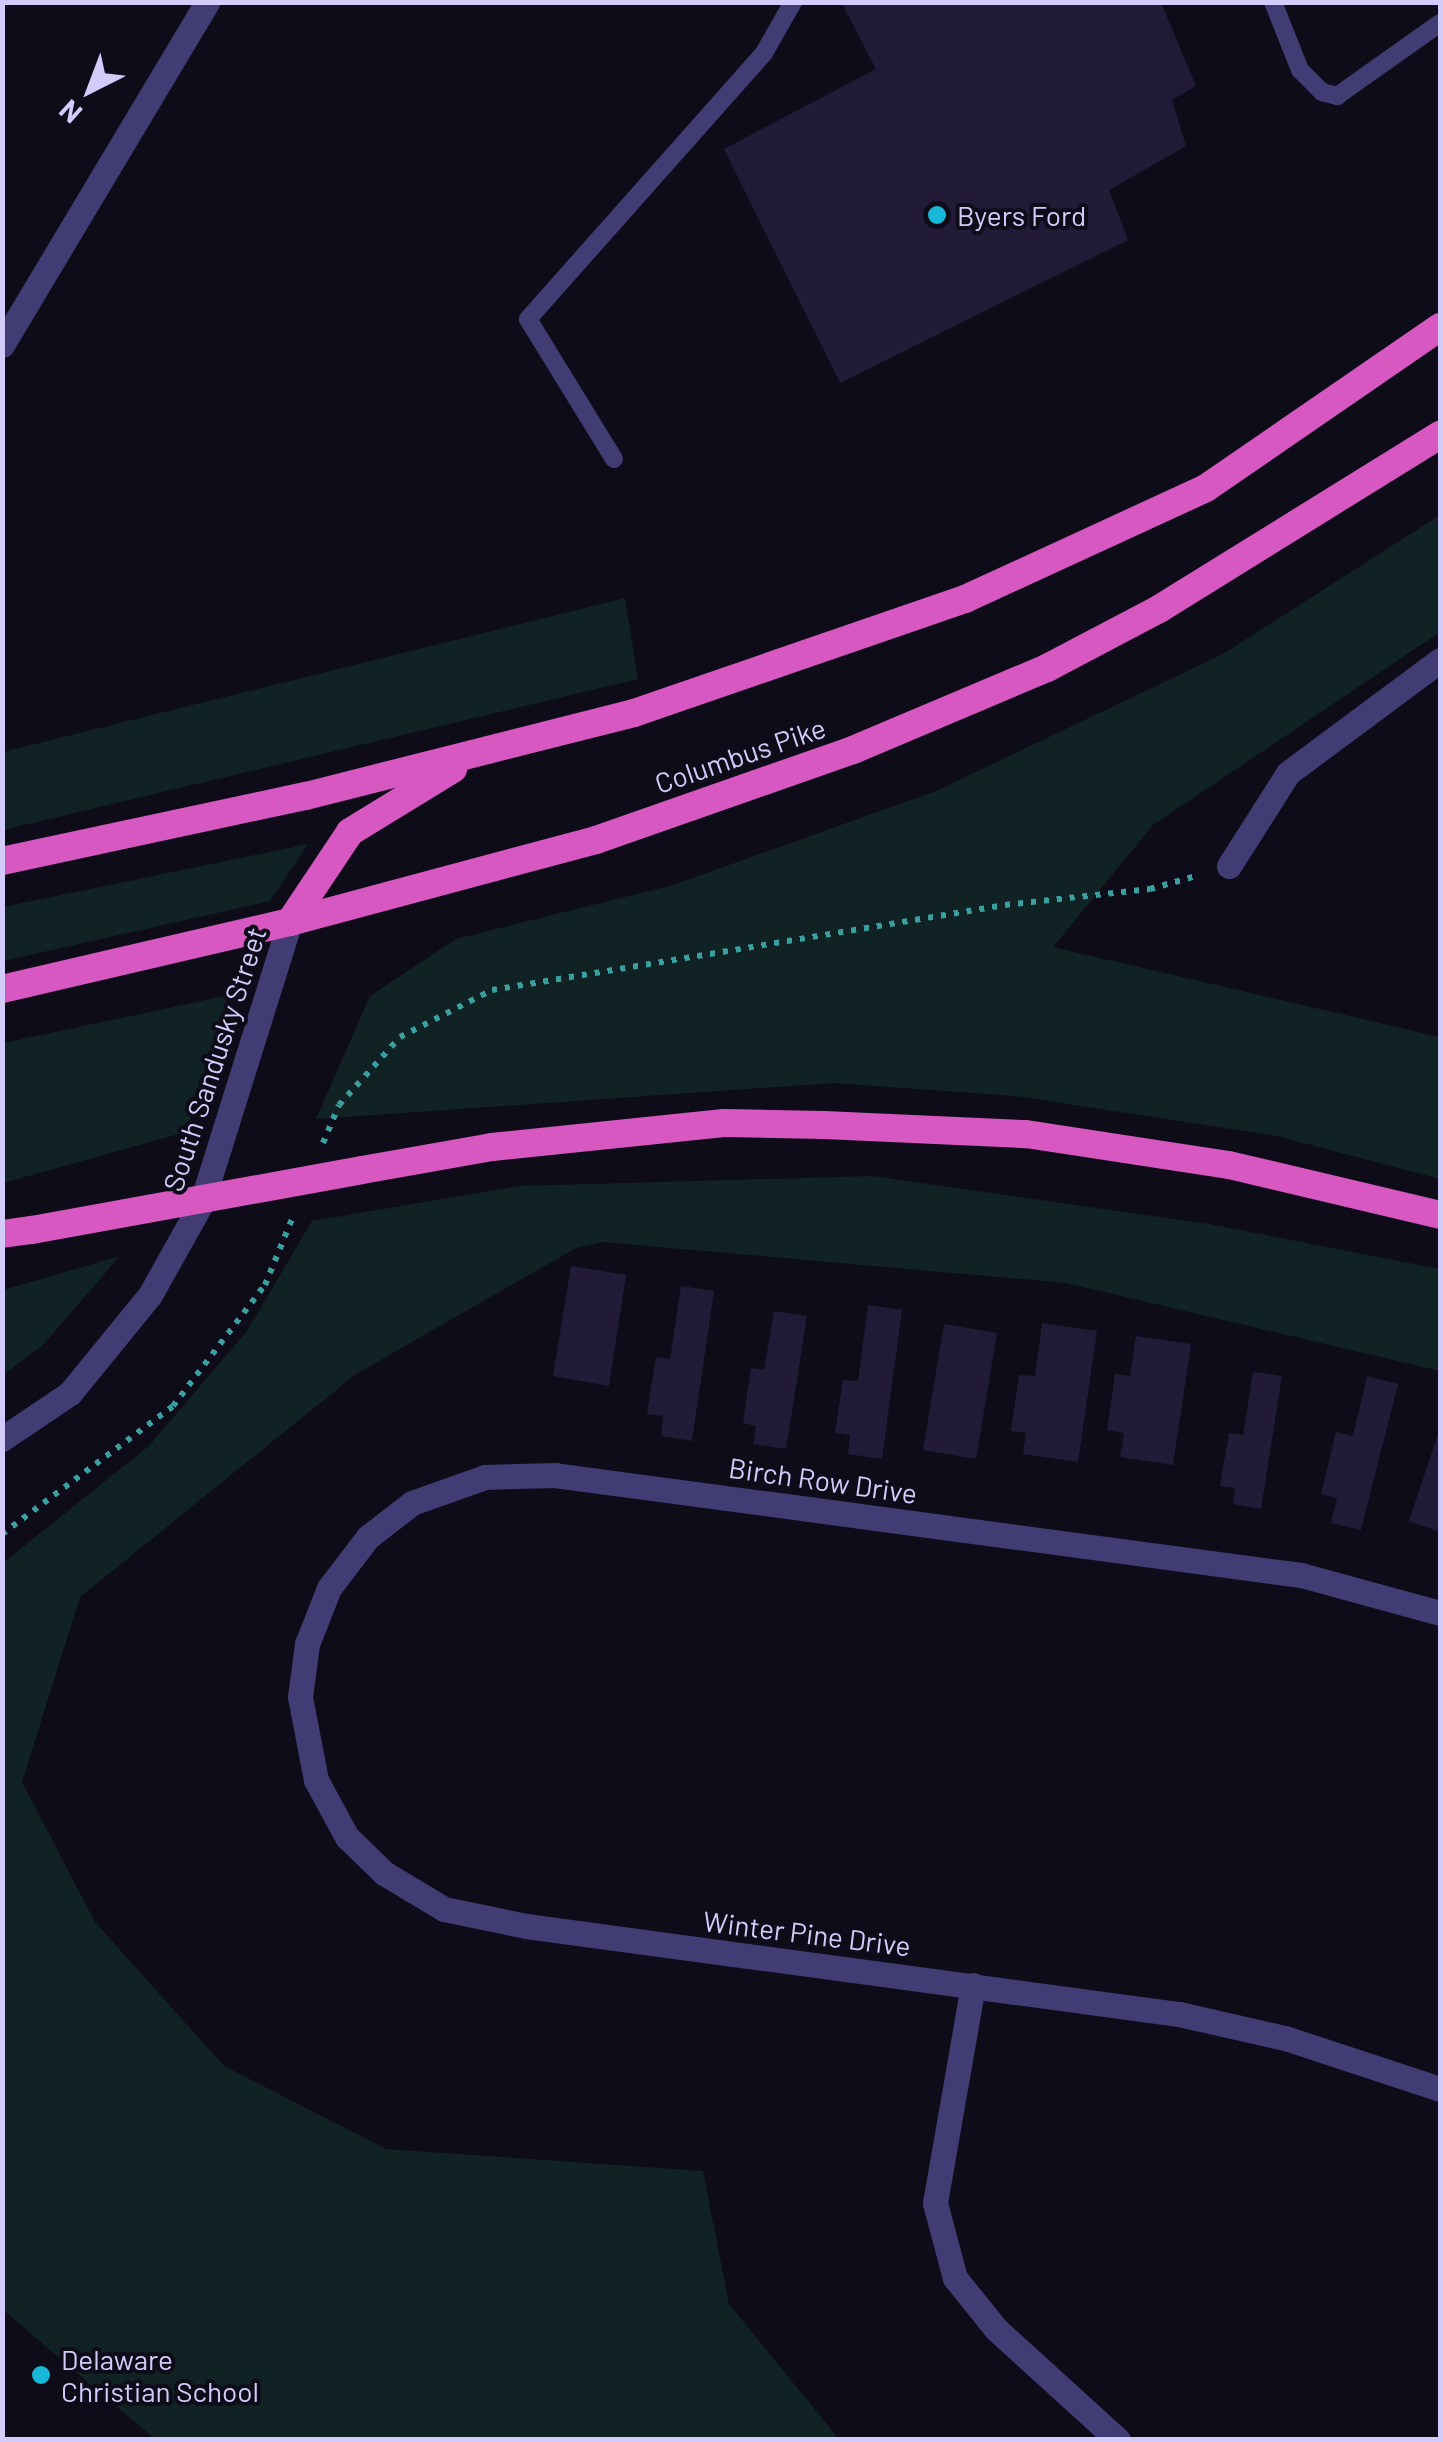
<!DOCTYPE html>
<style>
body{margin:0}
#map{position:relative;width:1443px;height:2442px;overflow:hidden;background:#0f0c1a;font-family:Barlow,sans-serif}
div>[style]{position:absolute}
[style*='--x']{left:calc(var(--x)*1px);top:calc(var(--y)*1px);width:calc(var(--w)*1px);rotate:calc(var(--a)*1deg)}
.green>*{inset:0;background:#102223}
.building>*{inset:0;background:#221b38}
.path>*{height:6px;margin-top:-3px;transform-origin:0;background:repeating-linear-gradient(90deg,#399f9f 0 5px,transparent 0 13px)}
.service>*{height:18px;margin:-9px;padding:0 9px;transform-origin:9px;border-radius:9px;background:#423c74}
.minor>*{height:25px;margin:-12.5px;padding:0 12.5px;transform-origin:12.5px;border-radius:12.5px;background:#423c74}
.tertiary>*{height:25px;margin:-12.5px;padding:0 12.5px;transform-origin:12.5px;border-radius:12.5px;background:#423c74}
.trunk>*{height:28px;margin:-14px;padding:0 14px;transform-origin:14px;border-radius:14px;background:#d658c0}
.trunk-bridge>*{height:28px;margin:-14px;padding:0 14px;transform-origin:14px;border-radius:14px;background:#d658c0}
.dots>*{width:28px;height:28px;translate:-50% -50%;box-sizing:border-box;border:5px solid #0f0c1a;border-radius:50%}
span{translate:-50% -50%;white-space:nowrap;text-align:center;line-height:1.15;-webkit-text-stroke:8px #0f0c1a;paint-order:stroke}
.poi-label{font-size:28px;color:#d3cbf9}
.left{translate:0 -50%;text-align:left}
.street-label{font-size:28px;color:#d3cbf9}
.frame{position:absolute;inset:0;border:5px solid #d3cbf9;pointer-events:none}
.north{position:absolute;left:40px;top:40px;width:100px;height:100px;-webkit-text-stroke:8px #0f0c1a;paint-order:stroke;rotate:222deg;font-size:28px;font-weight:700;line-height:40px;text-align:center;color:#d3cbf9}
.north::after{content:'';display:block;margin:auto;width:35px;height:45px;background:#d3cbf9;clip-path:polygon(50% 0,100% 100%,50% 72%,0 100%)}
</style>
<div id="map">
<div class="green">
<i style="clip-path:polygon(1440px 515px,1440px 632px,1153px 825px,1053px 947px,1440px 1037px,1440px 1179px,1277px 1136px,1016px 1096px,834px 1083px,316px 1119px,370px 996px,456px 939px,673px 885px,936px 791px,1223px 654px)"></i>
<i style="clip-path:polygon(625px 598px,638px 679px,3px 830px,3px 752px)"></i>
<i style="clip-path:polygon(308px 844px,270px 901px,3px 961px,3px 907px)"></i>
<i style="clip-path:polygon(230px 995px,186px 1132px,3px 1183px,3px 1043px)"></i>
<i style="clip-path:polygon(872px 1176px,1209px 1224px,1440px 1269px,1440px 1371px,1066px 1283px,603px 1242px,576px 1248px,356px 1374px,80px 1597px,22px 1782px,95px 1922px,224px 2066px,386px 2149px,703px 2171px,729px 2304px,839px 2439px,155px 2439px,3px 2310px,3px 1563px,149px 1446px,247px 1331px,312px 1221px,520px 1186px)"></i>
<i style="clip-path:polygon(120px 1256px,42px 1346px,3px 1375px,3px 1290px)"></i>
</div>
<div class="building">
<i style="clip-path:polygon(841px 2px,1167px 2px,1162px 5px,1196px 86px,1172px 100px,1186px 146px,1109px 190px,1128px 240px,840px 383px,724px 149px,876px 69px)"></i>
<i style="clip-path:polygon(571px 1266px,626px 1275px,609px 1386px,553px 1376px)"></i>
<i style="clip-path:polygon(681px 1286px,714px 1291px,692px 1441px,661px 1436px,663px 1416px,647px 1414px,656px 1357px,670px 1359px)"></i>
<i style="clip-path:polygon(868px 1305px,902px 1310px,882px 1459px,848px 1454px,850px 1435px,835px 1433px,843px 1380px,858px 1381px)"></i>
<i style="clip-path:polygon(774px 1311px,807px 1316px,786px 1449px,753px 1444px,756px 1426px,743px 1423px,751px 1368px,764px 1370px)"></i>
<i style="clip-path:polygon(1042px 1323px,1097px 1331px,1078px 1462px,1023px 1454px,1026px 1433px,1011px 1431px,1019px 1375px,1035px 1376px)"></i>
<i style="clip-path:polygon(944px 1324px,997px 1333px,976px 1459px,923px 1450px)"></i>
<i style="clip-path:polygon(1136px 1336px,1191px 1344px,1173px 1465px,1120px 1457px,1124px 1433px,1107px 1430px,1115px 1374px,1130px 1376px)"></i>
<i style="clip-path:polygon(1253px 1372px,1282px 1376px,1261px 1509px,1233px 1504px,1235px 1488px,1220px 1486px,1229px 1433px,1243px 1435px)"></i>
<i style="clip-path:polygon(1367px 1376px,1398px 1384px,1361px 1530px,1331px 1523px,1337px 1498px,1321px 1494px,1336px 1432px,1353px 1436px)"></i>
<i style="clip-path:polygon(1440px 1428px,1440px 1532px,1409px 1521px)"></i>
</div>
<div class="path">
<i style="--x:323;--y:1143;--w:41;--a:-67.2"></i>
<i style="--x:339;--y:1105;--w:91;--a:-48.1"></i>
<i style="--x:400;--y:1037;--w:103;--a:-27.1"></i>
<i style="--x:492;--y:990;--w:520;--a:-9.41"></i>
<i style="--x:1005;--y:905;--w:146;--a:-6.3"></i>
<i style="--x:1150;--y:889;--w:51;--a:-15.9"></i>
<i style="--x:2;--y:1534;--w:214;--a:-36.8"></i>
<i style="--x:173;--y:1406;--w:152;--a:-52.8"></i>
<i style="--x:265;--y:1285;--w:71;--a:-67.8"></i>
</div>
<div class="service">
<i style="--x:1273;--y:2;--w:73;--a:68.3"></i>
<i style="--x:1300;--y:70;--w:31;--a:45"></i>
<i style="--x:1322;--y:92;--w:16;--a:15"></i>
<i style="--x:1337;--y:96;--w:126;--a:-35.3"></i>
<i style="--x:614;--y:459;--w:164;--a:-121.6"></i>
<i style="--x:528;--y:319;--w:356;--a:-48.4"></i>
<i style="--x:764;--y:53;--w:59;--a:-60.4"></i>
</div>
<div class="minor">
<i style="--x:2;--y:345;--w:400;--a:-59.1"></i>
<i style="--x:1229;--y:866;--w:110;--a:-57.6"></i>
<i style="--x:1288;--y:773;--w:189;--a:-36.6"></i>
<i style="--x:1440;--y:1613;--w:144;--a:-164.7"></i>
<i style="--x:1301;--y:1575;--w:753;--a:-172.37"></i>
<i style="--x:555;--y:1475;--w:70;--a:178.4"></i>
<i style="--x:485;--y:1477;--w:77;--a:160.4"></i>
<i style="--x:412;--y:1503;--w:56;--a:142.3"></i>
<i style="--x:368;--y:1537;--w:64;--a:127.4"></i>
<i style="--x:329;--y:1588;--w:60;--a:111.4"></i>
<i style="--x:307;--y:1644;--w:53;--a:97.5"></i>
<i style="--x:300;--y:1697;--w:85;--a:79.1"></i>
<i style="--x:316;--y:1780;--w:65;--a:61.5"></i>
<i style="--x:347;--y:1837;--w:52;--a:44.2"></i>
<i style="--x:384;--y:1873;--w:70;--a:31"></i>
<i style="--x:444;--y:1909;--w:84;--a:11.7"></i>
<i style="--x:526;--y:1926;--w:659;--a:7.68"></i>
<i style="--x:1179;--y:2014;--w:109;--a:12.8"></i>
<i style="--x:1285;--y:2038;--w:163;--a:18.2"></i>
<i style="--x:973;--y:1985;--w:221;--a:99.9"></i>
<i style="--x:935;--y:2203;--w:78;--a:75.1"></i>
<i style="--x:955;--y:2278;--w:65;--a:51.2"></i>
<i style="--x:996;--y:2329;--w:165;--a:42.3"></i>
</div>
<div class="tertiary">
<i style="--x:2;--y:1439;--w:82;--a:-34.1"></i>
<i style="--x:70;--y:1393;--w:127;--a:-50.8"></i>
<i style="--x:150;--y:1295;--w:107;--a:-60.8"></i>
<i style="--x:202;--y:1202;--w:294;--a:-72.6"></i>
</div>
<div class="trunk">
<i style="--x:2;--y:861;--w:311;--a:-12.1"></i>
<i style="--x:306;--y:796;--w:338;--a:-14.2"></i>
<i style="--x:634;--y:713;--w:350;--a:-19"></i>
<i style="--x:965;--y:599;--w:265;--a:-24.7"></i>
<i style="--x:1206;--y:488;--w:284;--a:-34.5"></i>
<i style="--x:290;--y:922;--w:108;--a:-56.3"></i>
<i style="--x:350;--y:832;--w:121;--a:-31.5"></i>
<i style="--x:2;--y:989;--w:296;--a:-13.1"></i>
<i style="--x:290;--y:922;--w:317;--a:-15"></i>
<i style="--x:596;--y:840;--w:272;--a:-19.3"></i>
<i style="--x:853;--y:750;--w:211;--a:-22.9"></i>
<i style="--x:1047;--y:668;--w:127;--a:-27.8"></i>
<i style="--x:1159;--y:609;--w:331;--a:-31.8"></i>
<i style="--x:362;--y:1170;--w:132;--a:-10"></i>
<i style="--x:492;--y:1147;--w:233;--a:-5.9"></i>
<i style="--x:724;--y:1123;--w:100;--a:1.1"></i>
<i style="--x:824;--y:1125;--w:202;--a:2.6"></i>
<i style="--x:1026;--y:1134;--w:205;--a:8.7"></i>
<i style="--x:1229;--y:1165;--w:217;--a:13.3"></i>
<i style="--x:2;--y:1234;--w:30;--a:-8"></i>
</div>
<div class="trunk-bridge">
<i style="--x:32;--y:1230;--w:335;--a:-10.3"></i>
</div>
<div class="dots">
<i style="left:937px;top:215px;background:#18b9d8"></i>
<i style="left:41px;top:2375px;background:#18b9d8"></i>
</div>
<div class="poi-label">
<span class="left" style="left:957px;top:215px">Byers Ford</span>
<span class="left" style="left:61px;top:2375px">Delaware<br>Christian School</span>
</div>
<div class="street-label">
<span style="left:740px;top:755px;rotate:-19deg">Columbus Pike</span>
<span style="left:214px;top:1059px;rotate:-72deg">South Sandusky Street</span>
<span style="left:823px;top:1480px;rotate:8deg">Birch Row Drive</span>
<span style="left:807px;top:1933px;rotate:7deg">Winter Pine Drive</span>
</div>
<div class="frame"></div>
<div class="north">N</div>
</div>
